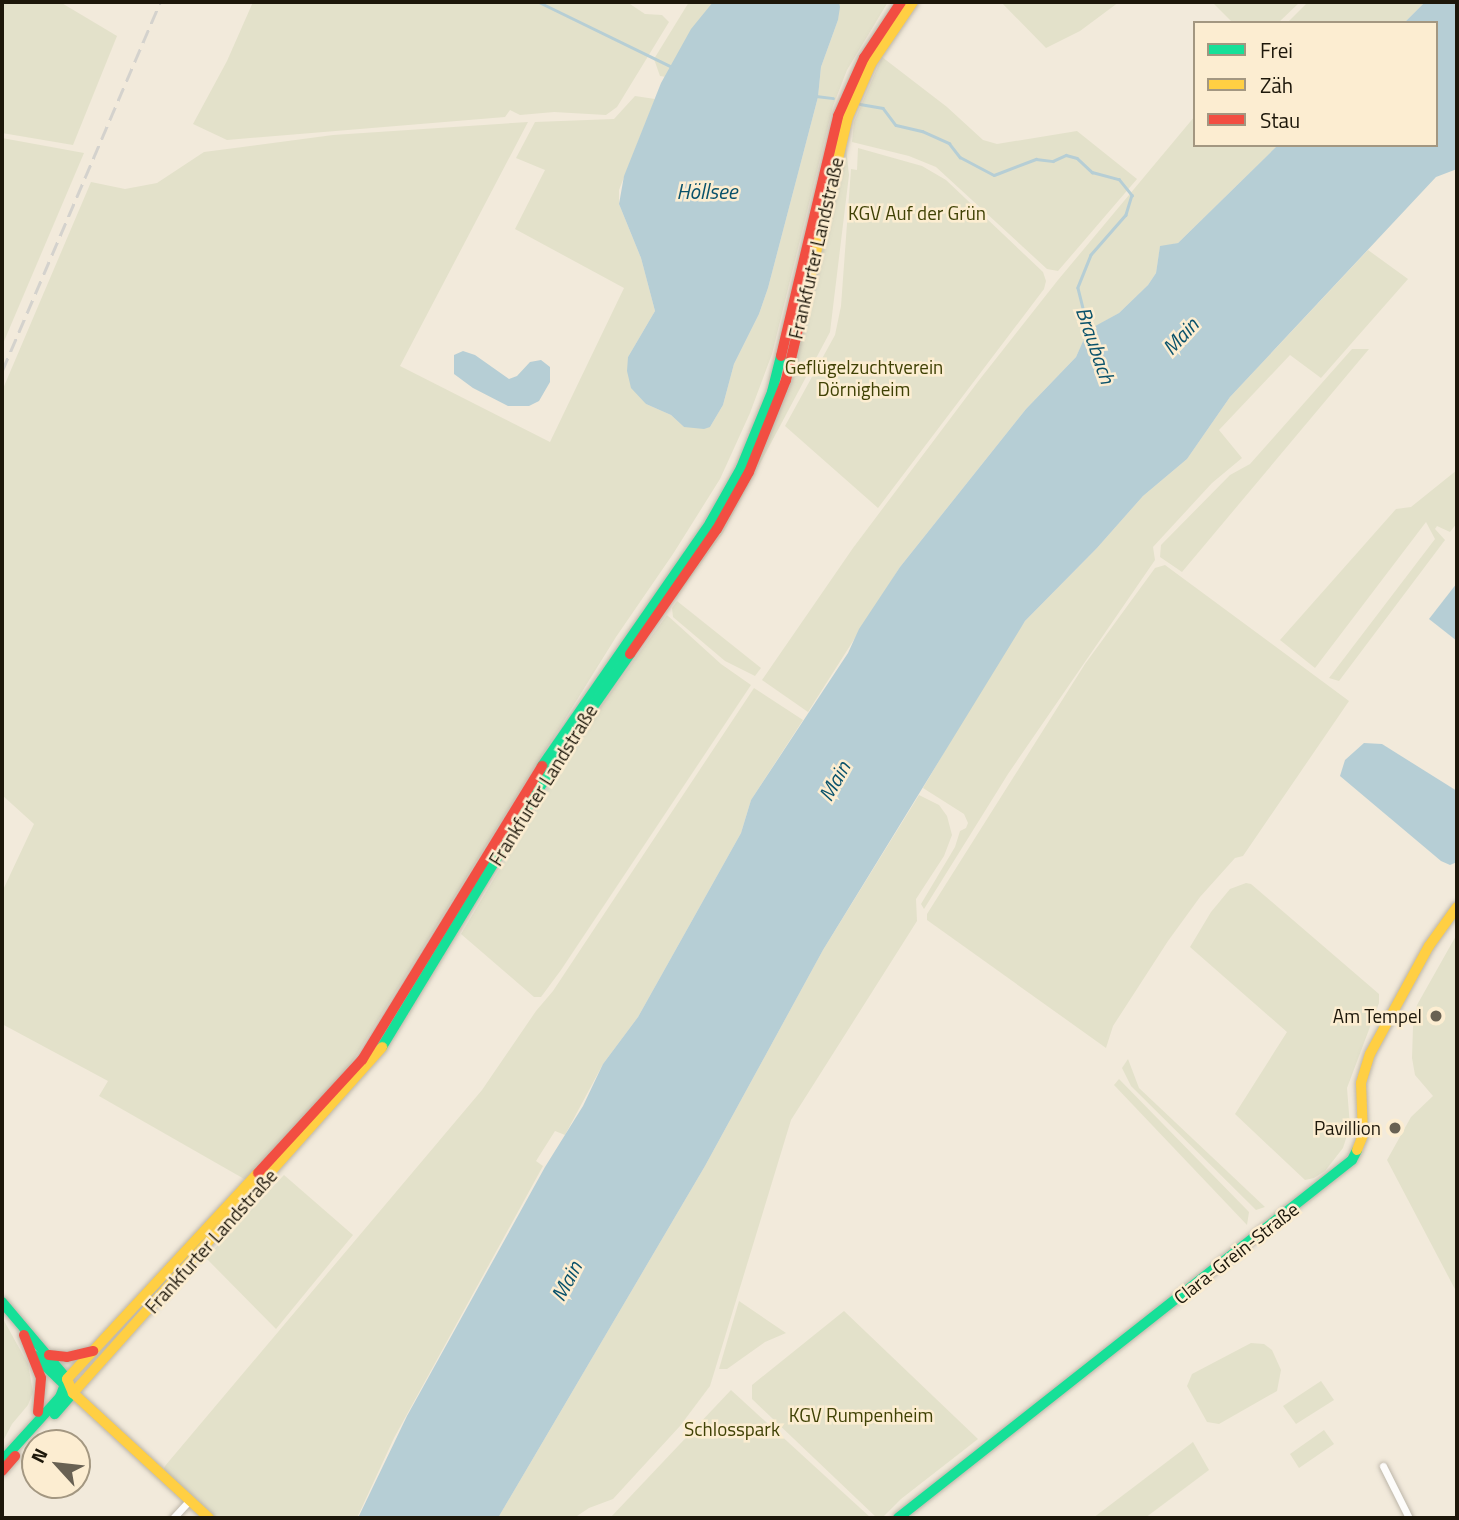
<!DOCTYPE html>
<meta charset="utf-8">
<style>
body{margin:0}
#map{position:relative;width:1459px;height:1520px;overflow:hidden;background:#f2eadb;font-family:"Titillium Web",sans-serif}
div>[style]{position:absolute}
[style*='--x']{left:calc(var(--x)*1px);top:calc(var(--y)*1px);width:calc(var(--w)*1px);rotate:calc(var(--a)*1deg)}
.green>*{inset:0;background:#e3e1ca}
.water>*{inset:0;background:#b6ced5}
.stream>*{height:2.5px;margin:-1.25px;padding:0 1.25px;transform-origin:1.25px;border-radius:1.25px;background:#b6ced5}
.roads{filter:drop-shadow(0 0 2px #bcb5a8) drop-shadow(0 0 2px #bcb5a8)}
.street>*{height:7px;margin:-3.5px;padding:0 3.5px;transform-origin:3.5px;border-radius:3.5px;background:#fdfcfa}
.fast>*{height:10px;margin:-5px;padding:0 5px;transform-origin:5px;border-radius:5px;background:#16e098}
.slow>*{height:10px;margin:-5px;padding:0 5px;transform-origin:5px;border-radius:5px;background:#ffcf43}
.jam>*{height:10px;margin:-5px;padding:0 5px;transform-origin:5px;border-radius:5px;background:#f24e42}
.rail>*{height:2.5px;margin-top:-1.25px;transform-origin:0;background:repeating-linear-gradient(90deg,#d4d2cd 0 14px,transparent 0 21px)}
.dots>*{width:19px;height:19px;translate:-50% -50%;box-sizing:border-box;border:4px solid #fcedd1;border-radius:50%}
span{translate:-50% -50%;white-space:nowrap;text-align:center;line-height:1.15;-webkit-text-stroke:5px #fcedd1;paint-order:stroke}
.park-label{font-size:19px;color:#3f4104}
.street-label{font-size:19px;color:#1d170a}
.poi-label{font-size:19px;color:#1d170a}
.right{translate:-100% -50%;text-align:right}
.water-label{font-size:21px;color:#0a526b;font-style:italic}
.frame{position:absolute;inset:0;border:4px solid #1d170a;pointer-events:none}
.legend{position:absolute;left:1193px;top:21px;width:245px;height:126px;box-sizing:border-box;background:#fcedd1;border:2px solid #a39781;margin:0;padding:9px 12px;list-style:none;font-size:21px;color:#1d170a}
.legend li{display:flex;align-items:center;gap:14px;height:35px}
.legend b{width:35px;border:2px solid #a39781}
.north{position:absolute;left:21px;top:1429px;width:70px;height:70px;box-sizing:border-box;background:#fcedd1;border:2px solid #a39781;border-radius:50%;rotate:297deg;font-size:19px;font-weight:700;line-height:28px;text-align:center;color:#1d170a}
.north::after{content:'';display:block;margin:auto;width:24px;height:32px;background:#686153;clip-path:polygon(50% 0,100% 100%,50% 72%,0 100%)}
</style>
<div id="map">
<div class="green">
<i style="clip-path:polygon(2px 2px,60px 2px,117px 36px,73px 145px,2px 133px)"></i>
<i style="clip-path:polygon(253px 2px,627px 2px,645px 14px,662px 15px,669px 22px,617px 107px,606px 115px,554px 112px,520px 115px,510px 110px,505px 117px,227px 140px,193px 124px,227px 61px)"></i>
<i style="clip-path:polygon(689px 2px,713px 2px,666px 77px,660px 76px,654px 59px)"></i>
<i style="clip-path:polygon(839px 2px,888px 2px,847px 70px,833px 106px,772px 354px,750px 413px,720px 479px,673px 554px,616px 637px,345px 1073px,246px 1180px,99px 1096px,108px 1081px,2px 1024px,2px 892px,34px 824px,2px 795px,2px 391px,91px 182px,125px 189px,157px 183px,204px 152px,333px 135px,528px 122px,400px 366px,550px 442px,624px 288px,515px 229px,545px 170px,516px 158px,535px 122px,614px 119px,635px 96px,655px 99px,619px 190px,619px 204px,641px 258px,655px 311px,628px 357px,646px 404px,671px 415px,684px 427px,710px 427px,723px 405px,734px 364px,759px 314px,768px 288px,818px 97px,821px 67px,838px 20px)"></i>
<i style="clip-path:polygon(1001px 2px,1119px 2px,1080px 31px,1046px 48px)"></i>
<i style="clip-path:polygon(1212px 2px,1300px 2px,1278px 23px,1233px 23px)"></i>
<i style="clip-path:polygon(1308px 2px,1425px 2px,1404px 23px,1287px 23px)"></i>
<i style="clip-path:polygon(882px 57px,947px 107px,983px 140px,997px 144px,1077px 131px,1137px 179px,1058px 271px,1047px 269px,936px 167px,909px 156px,852px 142px,854px 122px)"></i>
<i style="clip-path:polygon(1195px 116px,1195px 145px,1278px 145px,1178px 243px,1160px 247px,1156px 273px,1148px 285px,1119px 313px,1088px 331px,1076px 357px,1026px 409px,900px 567px,808px 712px,762px 680px,853px 548px,980px 379px,1058px 280px)"></i>
<i style="clip-path:polygon(2px 138px,84px 153px,2px 346px)"></i>
<i style="clip-path:polygon(846px 147px,849px 175px,830px 332px,723px 533px,675px 599px,776px 414px,841px 149px)"></i>
<i style="clip-path:polygon(858px 148px,922px 166px,946px 180px,1043px 272px,1046px 281px,1044px 289px,878px 508px,785px 426px,835px 335px,841px 306px,851px 169px,857px 170px)"></i>
<i style="clip-path:polygon(1368px 250px,1408px 279px,1321px 378px,1290px 355px,1219px 430px,1242px 458px,1212px 483px,1153px 547px,1155px 560px,1008px 774px,924px 909px,921px 904px,955px 847px,960px 831px,966px 828px,968px 823px,964px 814px,923px 788px,1006px 647px,1025px 621px,1097px 548px,1143px 496px,1187px 459px,1230px 397px)"></i>
<i style="clip-path:polygon(1352px 349px,1369px 349px,1182px 572px,1160px 557px,1161px 545px,1230px 475px,1250px 464px)"></i>
<i style="clip-path:polygon(1457px 470px,1457px 523px,1450px 532px,1437px 526px,1435px 529px,1445px 540px,1339px 681px,1329px 678px,1435px 539px,1426px 522px,1315px 668px,1280px 640px,1396px 509px,1411px 507px)"></i>
<i style="clip-path:polygon(1165px 565px,1349px 701px,1243px 856px,1235px 858px,1200px 897px,1168px 941px,1113px 1026px,1106px 1048px,927px 920px,927px 914px,1085px 664px,1155px 568px)"></i>
<i style="clip-path:polygon(677px 601px,761px 668px,755px 676px,725px 661px,673px 617px,672px 608px)"></i>
<i style="clip-path:polygon(667px 615px,721px 664px,751px 685px,561px 970px,541px 997px,534px 997px,461px 934px,576px 741px)"></i>
<i style="clip-path:polygon(754px 688px,803px 720px,751px 800px,741px 833px,638px 1017px,603px 1064px,565px 1135px,555px 1131px,536px 1161px,543px 1166px,394px 1438px,357px 1518px,214px 1518px,163px 1472px,165px 1466px,482px 1090px,536px 1011px,553px 991px)"></i>
<i style="clip-path:polygon(919px 795px,939px 805px,947px 816px,952px 835px,944px 856px,916px 899px,917px 921px,791px 1120px,710px 1386px,680px 1426px,613px 1499px,589px 1508px,574px 1518px,498px 1518px,705px 1166px,823px 950px)"></i>
<i style="clip-path:polygon(1246px 883px,1251px 884px,1379px 994px,1379px 1003px,1347px 1088px,1350px 1126px,1343px 1148px,1325px 1171px,1314px 1178px,1305px 1180px,1235px 1114px,1287px 1032px,1190px 947px,1211px 912px,1230px 889px)"></i>
<i style="clip-path:polygon(1457px 934px,1457px 1293px,1387px 1160px,1411px 1117px,1433px 1096px,1415px 1075px,1412px 1058px,1413px 1027px,1417px 1005px)"></i>
<i style="clip-path:polygon(1128px 1059px,1139px 1088px,1265px 1207px,1256px 1210px,1131px 1086px,1122px 1068px)"></i>
<i style="clip-path:polygon(1119px 1079px,1249px 1212px,1247px 1225px,1114px 1085px)"></i>
<i style="clip-path:polygon(284px 1175px,353px 1235px,276px 1329px,206px 1258px)"></i>
<i style="clip-path:polygon(739px 1301px,786px 1333px,765px 1342px,727px 1369px,719px 1369px)"></i>
<i style="clip-path:polygon(844px 1311px,978px 1439px,901px 1499px,882px 1518px,877px 1518px,752px 1399px,752px 1385px)"></i>
<i style="clip-path:polygon(2px 1317px,28px 1364px,33px 1392px,28px 1405px,12px 1424px,2px 1443px)"></i>
<i style="clip-path:polygon(1251px 1343px,1264px 1344px,1272px 1350px,1281px 1370px,1277px 1391px,1219px 1424px,1207px 1422px,1187px 1386px,1192px 1374px)"></i>
<i style="clip-path:polygon(1321px 1381px,1334px 1400px,1296px 1424px,1283px 1406px)"></i>
<i style="clip-path:polygon(731px 1390px,871px 1518px,610px 1518px)"></i>
<i style="clip-path:polygon(1324px 1430px,1334px 1444px,1299px 1468px,1290px 1454px)"></i>
<i style="clip-path:polygon(1193px 1442px,1209px 1470px,1145px 1518px,1093px 1518px)"></i>
</div>
<div class="water">
<i style="clip-path:polygon(713px 2px,839px 2px,840px 7px,838px 20px,821px 67px,818px 97px,768px 288px,759px 314px,734px 364px,723px 405px,710px 427px,704px 429px,684px 427px,671px 415px,646px 404px,631px 388px,627px 371px,628px 357px,655px 311px,641px 258px,619px 204px,624px 176px,661px 83px,691px 29px)"></i>
<i style="clip-path:polygon(1425px 2px,1457px 2px,1457px 169px,1436px 177px,1230px 397px,1187px 459px,1143px 496px,1097px 548px,1025px 621px,823px 950px,705px 1166px,498px 1518px,358px 1518px,407px 1416px,545px 1167px,583px 1106px,603px 1064px,638px 1017px,741px 833px,751px 800px,848px 653px,859px 629px,900px 567px,1026px 409px,1076px 357px,1088px 330px,1119px 313px,1148px 285px,1156px 273px,1160px 246px,1178px 243px,1278px 145px,1436px 145px,1436px 23px,1404px 23px)"></i>
<i style="clip-path:polygon(463px 351px,475px 355px,509px 379px,517px 376px,530px 362px,541px 360px,550px 367px,550px 382px,539px 401px,529px 406px,508px 406px,473px 388px,454px 374px,454px 355px)"></i>
<i style="clip-path:polygon(1457px 583px,1457px 641px,1429px 619px)"></i>
<i style="clip-path:polygon(1364px 743px,1382px 744px,1457px 791px,1457px 862px,1450px 865px,1441px 861px,1340px 776px,1345px 760px)"></i>
</div>
<div class="stream">
<i style="--x:539;--y:2;--w:148;--a:26"></i>
<i style="--x:816;--y:96;--w:17;--a:7"></i>
<i style="--x:860;--y:104;--w:23;--a:10"></i>
<i style="--x:883;--y:108;--w:21;--a:53"></i>
<i style="--x:896;--y:125;--w:27;--a:13"></i>
<i style="--x:922;--y:131;--w:30;--a:24"></i>
<i style="--x:949;--y:143;--w:18;--a:52"></i>
<i style="--x:960;--y:157;--w:38;--a:28"></i>
<i style="--x:994;--y:175;--w:45;--a:-20.9"></i>
<i style="--x:1036;--y:159;--w:17;--a:7"></i>
<i style="--x:1053;--y:161;--w:14;--a:-25"></i>
<i style="--x:1066;--y:155;--w:11;--a:15"></i>
<i style="--x:1077;--y:158;--w:21;--a:43"></i>
<i style="--x:1092;--y:172;--w:28;--a:15"></i>
<i style="--x:1119;--y:179;--w:21;--a:51"></i>
<i style="--x:1132;--y:195;--w:21;--a:107"></i>
<i style="--x:1126;--y:215;--w:53;--a:131.2"></i>
<i style="--x:1091;--y:255;--w:35;--a:112"></i>
<i style="--x:1078;--y:288;--w:45;--a:76"></i>
</div>
<div class="roads">
<div class="street">
<i style="--x:1383;--y:1466;--w:58;--a:63.4"></i>
<i style="--x:173;--y:1518;--w:25;--a:-47"></i>
</div>
<div class="fast">
<i style="--x:542;--y:766;--w:295;--a:-55.3"></i>
<i style="--x:710;--y:523;--w:63;--a:-60.6"></i>
<i style="--x:741;--y:468;--w:82;--a:-67.8"></i>
<i style="--x:772;--y:392;--w:37;--a:-76"></i>
<i style="--x:382;--y:1047;--w:343;--a:-58.7"></i>
<i style="--x:560;--y:754;--w:122;--a:-55"></i>
<i style="--x:2;--y:1302;--w:101;--a:49.8"></i>
<i style="--x:67;--y:1379;--w:19;--a:111"></i>
<i style="--x:60;--y:1397;--w:86;--a:132.2"></i>
<i style="--x:35;--y:1356;--w:53;--a:44.2"></i>
<i style="--x:73;--y:1393;--w:28;--a:131"></i>
<i style="--x:898;--y:1518;--w:578;--a:-38.26"></i>
<i style="--x:1352;--y:1160;--w:11;--a:-63"></i>
</div>
<div class="slow">
<i style="--x:808;--y:287;--w:175;--a:-76.8"></i>
<i style="--x:848;--y:117;--w:58;--a:-66.5"></i>
<i style="--x:871;--y:64;--w:75;--a:-55.9"></i>
<i style="--x:1357;--y:1150;--w:16;--a:-68"></i>
<i style="--x:1363;--y:1135;--w:52;--a:-92.2"></i>
<i style="--x:1361;--y:1083;--w:30;--a:-73"></i>
<i style="--x:1370;--y:1054;--w:123;--a:-61.4"></i>
<i style="--x:1429;--y:946;--w:48;--a:-54.3"></i>
<i style="--x:73;--y:1393;--w:464;--a:-48.2"></i>
<i style="--x:209;--y:1518;--w:185;--a:-137.4"></i>
<i style="--x:73;--y:1393;--w:15;--a:-113"></i>
<i style="--x:67;--y:1379;--w:281;--a:-47.2"></i>
</div>
<div class="jam">
<i style="--x:781;--y:356;--w:247;--a:-76.6"></i>
<i style="--x:838;--y:116;--w:64;--a:-65.9"></i>
<i style="--x:864;--y:58;--w:67;--a:-56.5"></i>
<i style="--x:630;--y:654;--w:152;--a:-55.2"></i>
<i style="--x:717;--y:529;--w:65;--a:-60.7"></i>
<i style="--x:749;--y:472;--w:99;--a:-68.1"></i>
<i style="--x:786;--y:380;--w:96;--a:-76.7"></i>
<i style="--x:258;--y:1173;--w:154;--a:-47.4"></i>
<i style="--x:362;--y:1060;--w:345;--a:-58.5"></i>
<i style="--x:24;--y:1335;--w:46;--a:68.4"></i>
<i style="--x:41;--y:1378;--w:34;--a:95"></i>
<i style="--x:49;--y:1355;--w:18;--a:6"></i>
<i style="--x:67;--y:1357;--w:27;--a:-13"></i>
<i style="--x:2;--y:1471;--w:20;--a:-49"></i>
</div>
</div>
<div class="rail">
<i style="--x:2;--y:371;--w:401;--a:-66.8"></i>
</div>
<div class="dots">
<i style="left:1436px;top:1016px;background:#686153"></i>
<i style="left:1395px;top:1128px;background:#686153"></i>
</div>
<div class="park-label">
<span style="left:917px;top:213px">KGV Auf der Grün</span>
<span style="left:864px;top:378px">Geflügelzuchtverein<br>Dörnigheim</span>
<span style="left:861px;top:1415px">KGV Rumpenheim</span>
<span style="left:732px;top:1429px">Schlosspark</span>
</div>
<div class="street-label">
<span style="left:816px;top:248px;rotate:-77deg">Frankfurter Landstraße</span>
<span style="left:543px;top:785px;rotate:-58deg">Frankfurter Landstraße</span>
<span style="left:211px;top:1241px;rotate:-48deg">Frankfurter Landstraße</span>
<span style="left:1236px;top:1253px;rotate:-38deg">Clara-Grein-Straße</span>
</div>
<div class="poi-label">
<span class="right" style="left:1422px;top:1016px">Am Tempel</span>
<span class="right" style="left:1381px;top:1128px">Pavillion</span>
</div>
<div class="water-label">
<span style="left:707px;top:191px">Höllsee</span>
<span style="left:1180px;top:336px;rotate:-47deg">Main</span>
<span style="left:1096px;top:345px;rotate:71deg">Braubach</span>
<span style="left:834px;top:781px;rotate:-61deg">Main</span>
<span style="left:566px;top:1281px;rotate:-62deg">Main</span>
</div>
<div class="frame"></div>
<ul class="legend">
<li><b style="height:9px;background:#16e098"></b>Frei</li>
<li><b style="height:9px;background:#ffcf43"></b>Zäh</li>
<li><b style="height:9px;background:#f24e42"></b>Stau</li>
</ul>
<div class="north">N</div>
</div>
